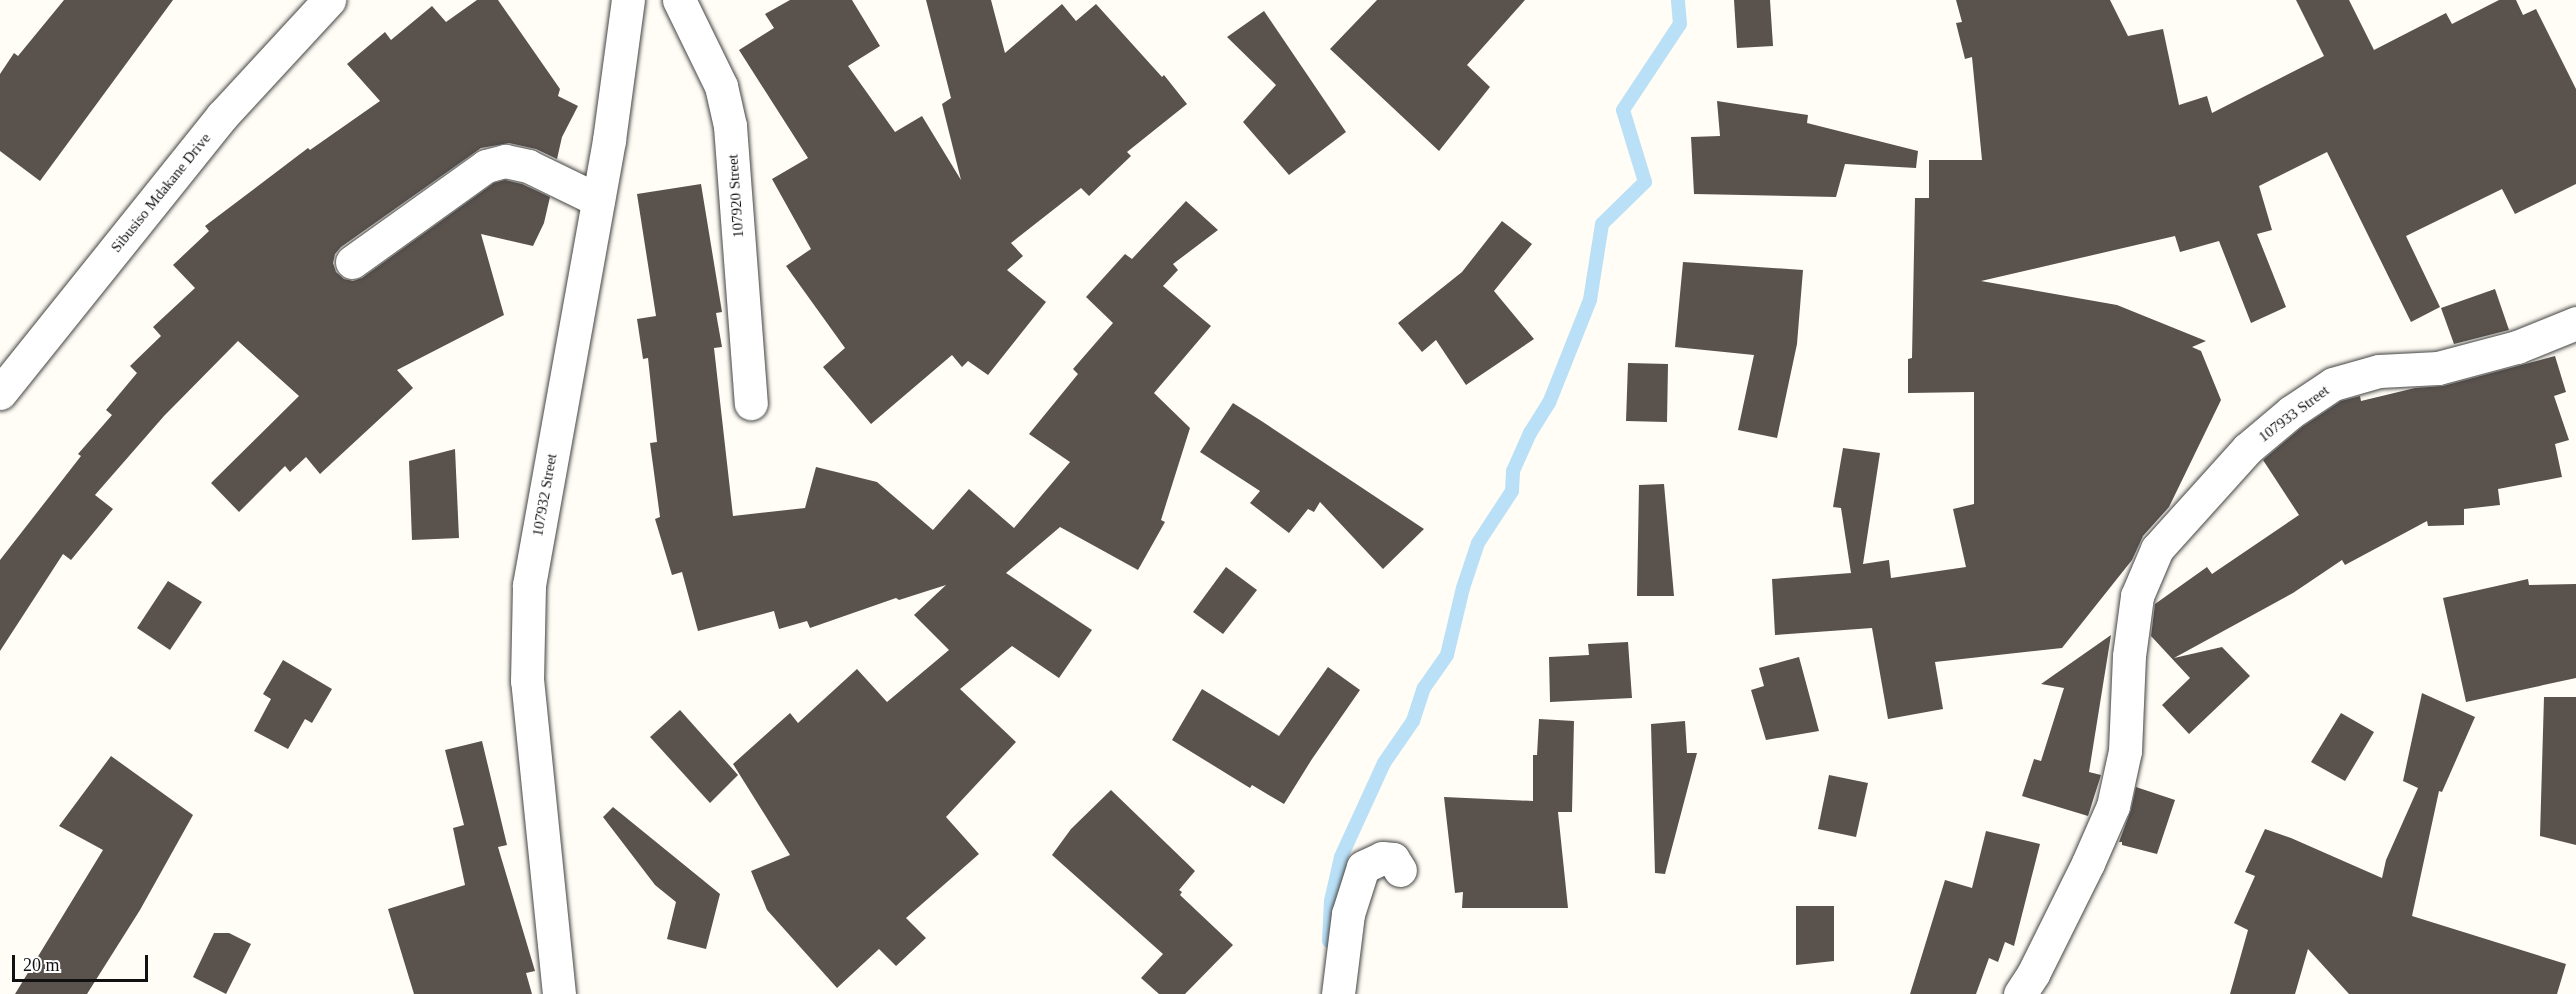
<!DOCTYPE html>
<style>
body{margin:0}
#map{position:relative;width:2576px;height:994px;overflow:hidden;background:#fffdf5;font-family:Georgia,serif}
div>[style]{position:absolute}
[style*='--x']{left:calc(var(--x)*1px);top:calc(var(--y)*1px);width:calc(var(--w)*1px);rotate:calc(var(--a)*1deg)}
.stream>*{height:14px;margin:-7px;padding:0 7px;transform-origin:7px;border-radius:7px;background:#b9e0f7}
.building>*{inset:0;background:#5a524d}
.roads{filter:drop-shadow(0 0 2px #444) drop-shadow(0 0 2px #444)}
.minor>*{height:33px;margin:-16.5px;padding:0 16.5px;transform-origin:16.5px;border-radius:16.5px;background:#fff}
span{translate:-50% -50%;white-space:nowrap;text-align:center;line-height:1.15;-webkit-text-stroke:6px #fff;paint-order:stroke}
.street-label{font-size:15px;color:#111}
.scale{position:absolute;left:12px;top:955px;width:136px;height:27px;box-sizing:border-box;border:3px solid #111;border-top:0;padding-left:8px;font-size:18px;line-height:21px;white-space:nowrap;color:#111;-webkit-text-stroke:4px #fff;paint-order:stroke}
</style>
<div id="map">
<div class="stream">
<i style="--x:1329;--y:941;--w:40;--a:-87.1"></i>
<i style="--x:1331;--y:901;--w:45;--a:-77.2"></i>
<i style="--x:1341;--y:857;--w:103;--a:-65.4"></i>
<i style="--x:1384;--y:763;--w:51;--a:-55.4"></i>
<i style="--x:1413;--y:721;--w:35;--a:-72"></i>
<i style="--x:1424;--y:688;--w:40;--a:-55.1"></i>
<i style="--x:1447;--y:655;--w:69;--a:-76.6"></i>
<i style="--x:1463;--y:588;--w:47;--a:-71.6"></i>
<i style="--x:1478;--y:543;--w:62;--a:-56.8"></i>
<i style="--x:1512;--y:491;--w:20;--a:-87"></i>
<i style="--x:1513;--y:471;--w:42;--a:-65.9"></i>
<i style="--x:1530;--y:433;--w:36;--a:-58"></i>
<i style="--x:1549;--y:403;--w:111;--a:-68.3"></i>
<i style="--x:1590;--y:300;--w:77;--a:-81"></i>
<i style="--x:1602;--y:224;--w:60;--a:-44.3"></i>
<i style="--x:1645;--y:182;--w:75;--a:-107"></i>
<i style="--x:1623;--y:110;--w:103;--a:-56.5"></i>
<i style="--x:1680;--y:24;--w:24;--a:-95"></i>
</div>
<div class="building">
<i style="clip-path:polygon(64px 0,173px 0,40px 181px,0 151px,0 74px,14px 53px,18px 56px)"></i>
<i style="clip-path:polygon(477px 0,498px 0,560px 89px,558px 96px,578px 106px,562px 137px,557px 159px,536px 149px,509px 143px,481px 148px,341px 247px,335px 254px,333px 263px,336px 272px,344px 279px,353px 281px,362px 278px,494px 183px,505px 180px,522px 184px,550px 197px,544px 223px,533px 246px,481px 234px,504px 315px,397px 370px,413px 388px,320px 474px,306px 457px,290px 472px,285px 466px,239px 512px,211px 483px,299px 396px,238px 341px,164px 416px,95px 495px,113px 509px,71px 560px,63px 554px,0 651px,0 560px,81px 456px,78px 454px,112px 415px,106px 410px,137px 373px,130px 366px,161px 336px,153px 327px,195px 288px,173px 265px,209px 231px,205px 226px,308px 148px,310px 150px,380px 101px,347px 64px,385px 32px,391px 40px,432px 6px,446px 22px)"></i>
<i style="clip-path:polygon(790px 0,852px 0,880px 46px,848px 66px,895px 132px,922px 116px,961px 180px,942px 104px,951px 98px,926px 0,991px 0,1005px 53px,1062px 4px,1076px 21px,1096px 4px,1162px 77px,1164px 75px,1187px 104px,1127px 152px,1131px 156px,1089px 196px,1081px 188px,1011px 243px,1023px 256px,1007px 270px,1046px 302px,988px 375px,968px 361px,962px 367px,952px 355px,871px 424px,823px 367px,845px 348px,786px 266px,811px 249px,772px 179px,808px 158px,739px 50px,774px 28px,765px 14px)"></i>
<i style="clip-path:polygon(1377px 0,1525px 0,1467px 65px,1490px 87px,1439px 151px,1330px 49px)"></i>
<i style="clip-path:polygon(1734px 0,1770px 0,1773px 46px,1737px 48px)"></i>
<i style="clip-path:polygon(1956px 0,2110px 0,2128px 36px,2163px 29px,2179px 105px,2207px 96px,2212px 113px,2324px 56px,2296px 0,2349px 0,2374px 50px,2446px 13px,2452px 24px,2499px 0,2516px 0,2523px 15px,2536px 9px,2576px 89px,2576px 184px,2515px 214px,2502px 189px,2406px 236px,2440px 307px,2411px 322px,2327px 152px,2259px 186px,2272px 230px,2257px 234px,2286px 307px,2251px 323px,2219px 241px,2180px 252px,2175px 236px,1981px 281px,2117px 305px,2206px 341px,2192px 347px,2201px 351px,2221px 400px,2169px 507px,2143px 536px,2132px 560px,2062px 648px,1935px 662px,1943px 709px,1888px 719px,1872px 628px,1775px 635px,1772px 579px,1851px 573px,1841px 508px,1833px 507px,1843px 448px,1880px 453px,1863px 564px,1889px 560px,1891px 578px,1966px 567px,1953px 509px,1974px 504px,1974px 392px,1908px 393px,1908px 359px,1912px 358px,1915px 198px,1929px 198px,1929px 160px,1982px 160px,1972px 57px,1965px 59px,1956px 23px,1962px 22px)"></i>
<i style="clip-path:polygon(1264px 11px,1346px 132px,1289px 175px,1243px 122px,1276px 85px,1227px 37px)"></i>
<i style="clip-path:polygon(1717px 101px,1808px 115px,1807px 123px,1918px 151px,1916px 168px,1845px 164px,1836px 197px,1694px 194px,1691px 137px,1720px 136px)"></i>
<i style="clip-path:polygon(701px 184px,722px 312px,716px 313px,722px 347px,714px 348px,733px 516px,805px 508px,816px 467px,877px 482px,933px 530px,969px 489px,1014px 528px,1070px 462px,1029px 434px,1078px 374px,1073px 369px,1113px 323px,1086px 297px,1125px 254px,1132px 259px,1186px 201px,1218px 230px,1173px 264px,1178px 270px,1163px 286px,1211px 326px,1154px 393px,1190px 428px,1161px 520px,1165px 522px,1138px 570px,1060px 527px,1006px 573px,1092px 630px,1059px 678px,1012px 646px,960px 689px,1016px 742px,946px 817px,979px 854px,906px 918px,926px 938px,896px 966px,879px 949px,837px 988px,767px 910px,751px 871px,790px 855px,733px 764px,790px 713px,798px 723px,857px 669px,887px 702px,949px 650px,914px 615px,946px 585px,899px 600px,896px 598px,810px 628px,807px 621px,779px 629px,774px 611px,698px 631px,682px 572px,672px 575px,655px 519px,660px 517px,650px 443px,657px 442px,648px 358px,643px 359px,637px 319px,656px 316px,637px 194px)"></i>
<i style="clip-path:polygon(1502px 221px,1532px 244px,1494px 291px,1534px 339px,1466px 385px,1436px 340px,1422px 352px,1398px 323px,1462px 272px)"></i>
<i style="clip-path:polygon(1683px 262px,1803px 270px,1797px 344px,1777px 438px,1738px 430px,1754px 355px,1675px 347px)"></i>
<i style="clip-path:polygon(2495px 289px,2509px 330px,2454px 344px,2441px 308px)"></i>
<i style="clip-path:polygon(2555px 356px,2566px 392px,2554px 396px,2569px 440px,2555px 444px,2562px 477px,2498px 489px,2500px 505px,2464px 509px,2464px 525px,2428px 526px,2427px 521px,2345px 565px,2342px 560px,2293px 593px,2174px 658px,2222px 647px,2250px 676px,2189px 734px,2162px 705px,2190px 678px,2151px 636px,2155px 604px,2207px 567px,2212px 574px,2299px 515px,2263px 460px,2302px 427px,2341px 401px,2360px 396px,2361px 401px,2415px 388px,2443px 386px)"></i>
<i style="clip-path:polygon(1628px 363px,1668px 364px,1667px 422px,1626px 421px)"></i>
<i style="clip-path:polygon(1233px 403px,1263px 422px,1424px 529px,1383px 569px,1320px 502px,1314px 512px,1308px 509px,1289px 533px,1250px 503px,1260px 491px,1200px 452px)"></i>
<i style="clip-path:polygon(455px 449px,459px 538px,412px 540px,409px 461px)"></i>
<i style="clip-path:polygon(1664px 484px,1674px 596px,1637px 596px,1639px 485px)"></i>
<i style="clip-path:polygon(1226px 567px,1257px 590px,1223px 634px,1193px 612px)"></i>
<i style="clip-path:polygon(2528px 579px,2529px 585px,2576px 584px,2576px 678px,2466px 702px,2443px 598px)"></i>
<i style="clip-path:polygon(168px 581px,202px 602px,170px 650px,137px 628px)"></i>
<i style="clip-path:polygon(2111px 635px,2089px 772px,2101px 775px,2088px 816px,2022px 796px,2034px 759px,2041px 761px,2064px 688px,2041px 684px)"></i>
<i style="clip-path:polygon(1628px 642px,1632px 698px,1550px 702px,1549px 657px,1589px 655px,1588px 644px)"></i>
<i style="clip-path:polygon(1799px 657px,1819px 731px,1766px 740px,1751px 690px,1764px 686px,1759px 668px)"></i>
<i style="clip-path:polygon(283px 660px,332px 689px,312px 723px,305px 719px,288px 749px,254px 731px,271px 699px,263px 694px)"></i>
<i style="clip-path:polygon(1328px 667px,1360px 690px,1312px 759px,1284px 804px,1252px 785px,1250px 788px,1172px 740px,1202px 689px,1279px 736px)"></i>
<i style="clip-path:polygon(2422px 693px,2475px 717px,2442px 792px,2439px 791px,2412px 916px,2566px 964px,2557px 994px,2349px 994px,2308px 949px,2295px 994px,2230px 994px,2248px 930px,2234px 923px,2255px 876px,2245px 872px,2265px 829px,2291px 838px,2382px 878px,2386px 860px,2418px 788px,2403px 781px)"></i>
<i style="clip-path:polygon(2544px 697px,2576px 697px,2576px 845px,2540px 836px)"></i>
<i style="clip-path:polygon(680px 710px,738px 775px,710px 803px,650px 737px)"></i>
<i style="clip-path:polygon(2341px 713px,2374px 732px,2345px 781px,2311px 762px)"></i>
<i style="clip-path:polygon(1539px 719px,1574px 721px,1572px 812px,1558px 812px,1568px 908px,1462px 908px,1463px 892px,1455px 893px,1444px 797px,1533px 801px,1533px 755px,1537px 755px)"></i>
<i style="clip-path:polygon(1685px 721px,1687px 753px,1697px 753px,1665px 874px,1655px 873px,1651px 724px)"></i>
<i style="clip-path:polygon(482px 741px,507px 845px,498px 847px,535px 971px,526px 973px,532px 994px,414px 994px,388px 909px,465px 885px,453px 828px,464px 825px,445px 750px)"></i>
<i style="clip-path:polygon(111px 756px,193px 815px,140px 910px,87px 994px,15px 994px,103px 850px,59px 826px)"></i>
<i style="clip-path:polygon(1829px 775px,1868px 783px,1856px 837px,1818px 829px)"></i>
<i style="clip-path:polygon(2136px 787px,2175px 800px,2157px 854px,2122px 845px,2122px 842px,2119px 842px,2131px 810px)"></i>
<i style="clip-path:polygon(1111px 790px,1195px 871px,1179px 890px,1182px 892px,1180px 895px,1233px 945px,1185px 994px,1159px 994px,1141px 978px,1163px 954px,1052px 855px,1071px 829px)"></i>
<i style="clip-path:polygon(613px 807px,720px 894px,706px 949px,667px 939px,676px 902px,655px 885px,603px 817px)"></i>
<i style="clip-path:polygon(1986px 831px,2040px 844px,2014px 946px,2005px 942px,1998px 962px,1989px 958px,1976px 994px,1910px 994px,1945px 880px,1972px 888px)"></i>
<i style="clip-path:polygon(1796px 906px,1834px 906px,1834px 961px,1796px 965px)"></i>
<i style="clip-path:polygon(214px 933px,229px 933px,251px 944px,226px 994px,193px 977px)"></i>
</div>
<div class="roads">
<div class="minor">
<i style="--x:679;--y:0;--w:96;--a:64"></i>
<i style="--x:721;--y:86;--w:41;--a:77.3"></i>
<i style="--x:730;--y:126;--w:278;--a:85.7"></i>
<i style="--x:352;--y:262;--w:165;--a:-35.6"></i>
<i style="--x:486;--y:166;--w:20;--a:-15"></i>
<i style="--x:505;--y:161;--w:24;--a:12"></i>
<i style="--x:528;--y:166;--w:78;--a:25.9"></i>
<i style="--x:0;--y:393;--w:355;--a:-51.3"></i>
<i style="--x:222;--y:116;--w:158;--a:-47.3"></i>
<i style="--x:559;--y:994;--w:315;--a:-95.8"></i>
<i style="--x:527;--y:681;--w:96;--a:-88.8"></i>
<i style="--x:529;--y:585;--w:452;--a:-79.8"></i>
<i style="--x:609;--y:140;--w:141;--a:-82.3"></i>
<i style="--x:1338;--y:994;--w:81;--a:-82.9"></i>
<i style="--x:1348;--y:914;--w:49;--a:-72.3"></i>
<i style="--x:1363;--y:867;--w:21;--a:-25"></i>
<i style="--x:1382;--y:858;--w:11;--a:5"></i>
<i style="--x:1393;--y:859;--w:13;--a:58"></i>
<i style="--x:2020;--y:994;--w:24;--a:-57"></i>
<i style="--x:2033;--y:974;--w:124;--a:-63.6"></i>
<i style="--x:2088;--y:863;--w:62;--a:-66.3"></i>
<i style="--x:2113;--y:806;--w:56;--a:-77.7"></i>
<i style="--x:2125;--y:751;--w:95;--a:-87.6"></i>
<i style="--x:2129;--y:656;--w:61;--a:-82.4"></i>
<i style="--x:2137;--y:596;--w:51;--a:-66.9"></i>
<i style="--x:2157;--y:549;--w:135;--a:-48"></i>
<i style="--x:2247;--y:449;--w:57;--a:-40.1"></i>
<i style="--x:2291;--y:412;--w:50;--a:-33.7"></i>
<i style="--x:2333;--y:384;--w:48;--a:-15.8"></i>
<i style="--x:2379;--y:371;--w:59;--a:-2.9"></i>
<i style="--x:2438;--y:368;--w:82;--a:-14.9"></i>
<i style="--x:2517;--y:347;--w:64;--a:-22.1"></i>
</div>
</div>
<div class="street-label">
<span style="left:161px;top:193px;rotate:-51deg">Sibusiso Mdakane Drive</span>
<span style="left:736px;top:196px;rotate:-94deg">107920 Street</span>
<span style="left:2294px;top:414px;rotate:-37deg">107933 Street</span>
<span style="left:545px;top:495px;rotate:-80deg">107932 Street</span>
</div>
<div class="scale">20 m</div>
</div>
